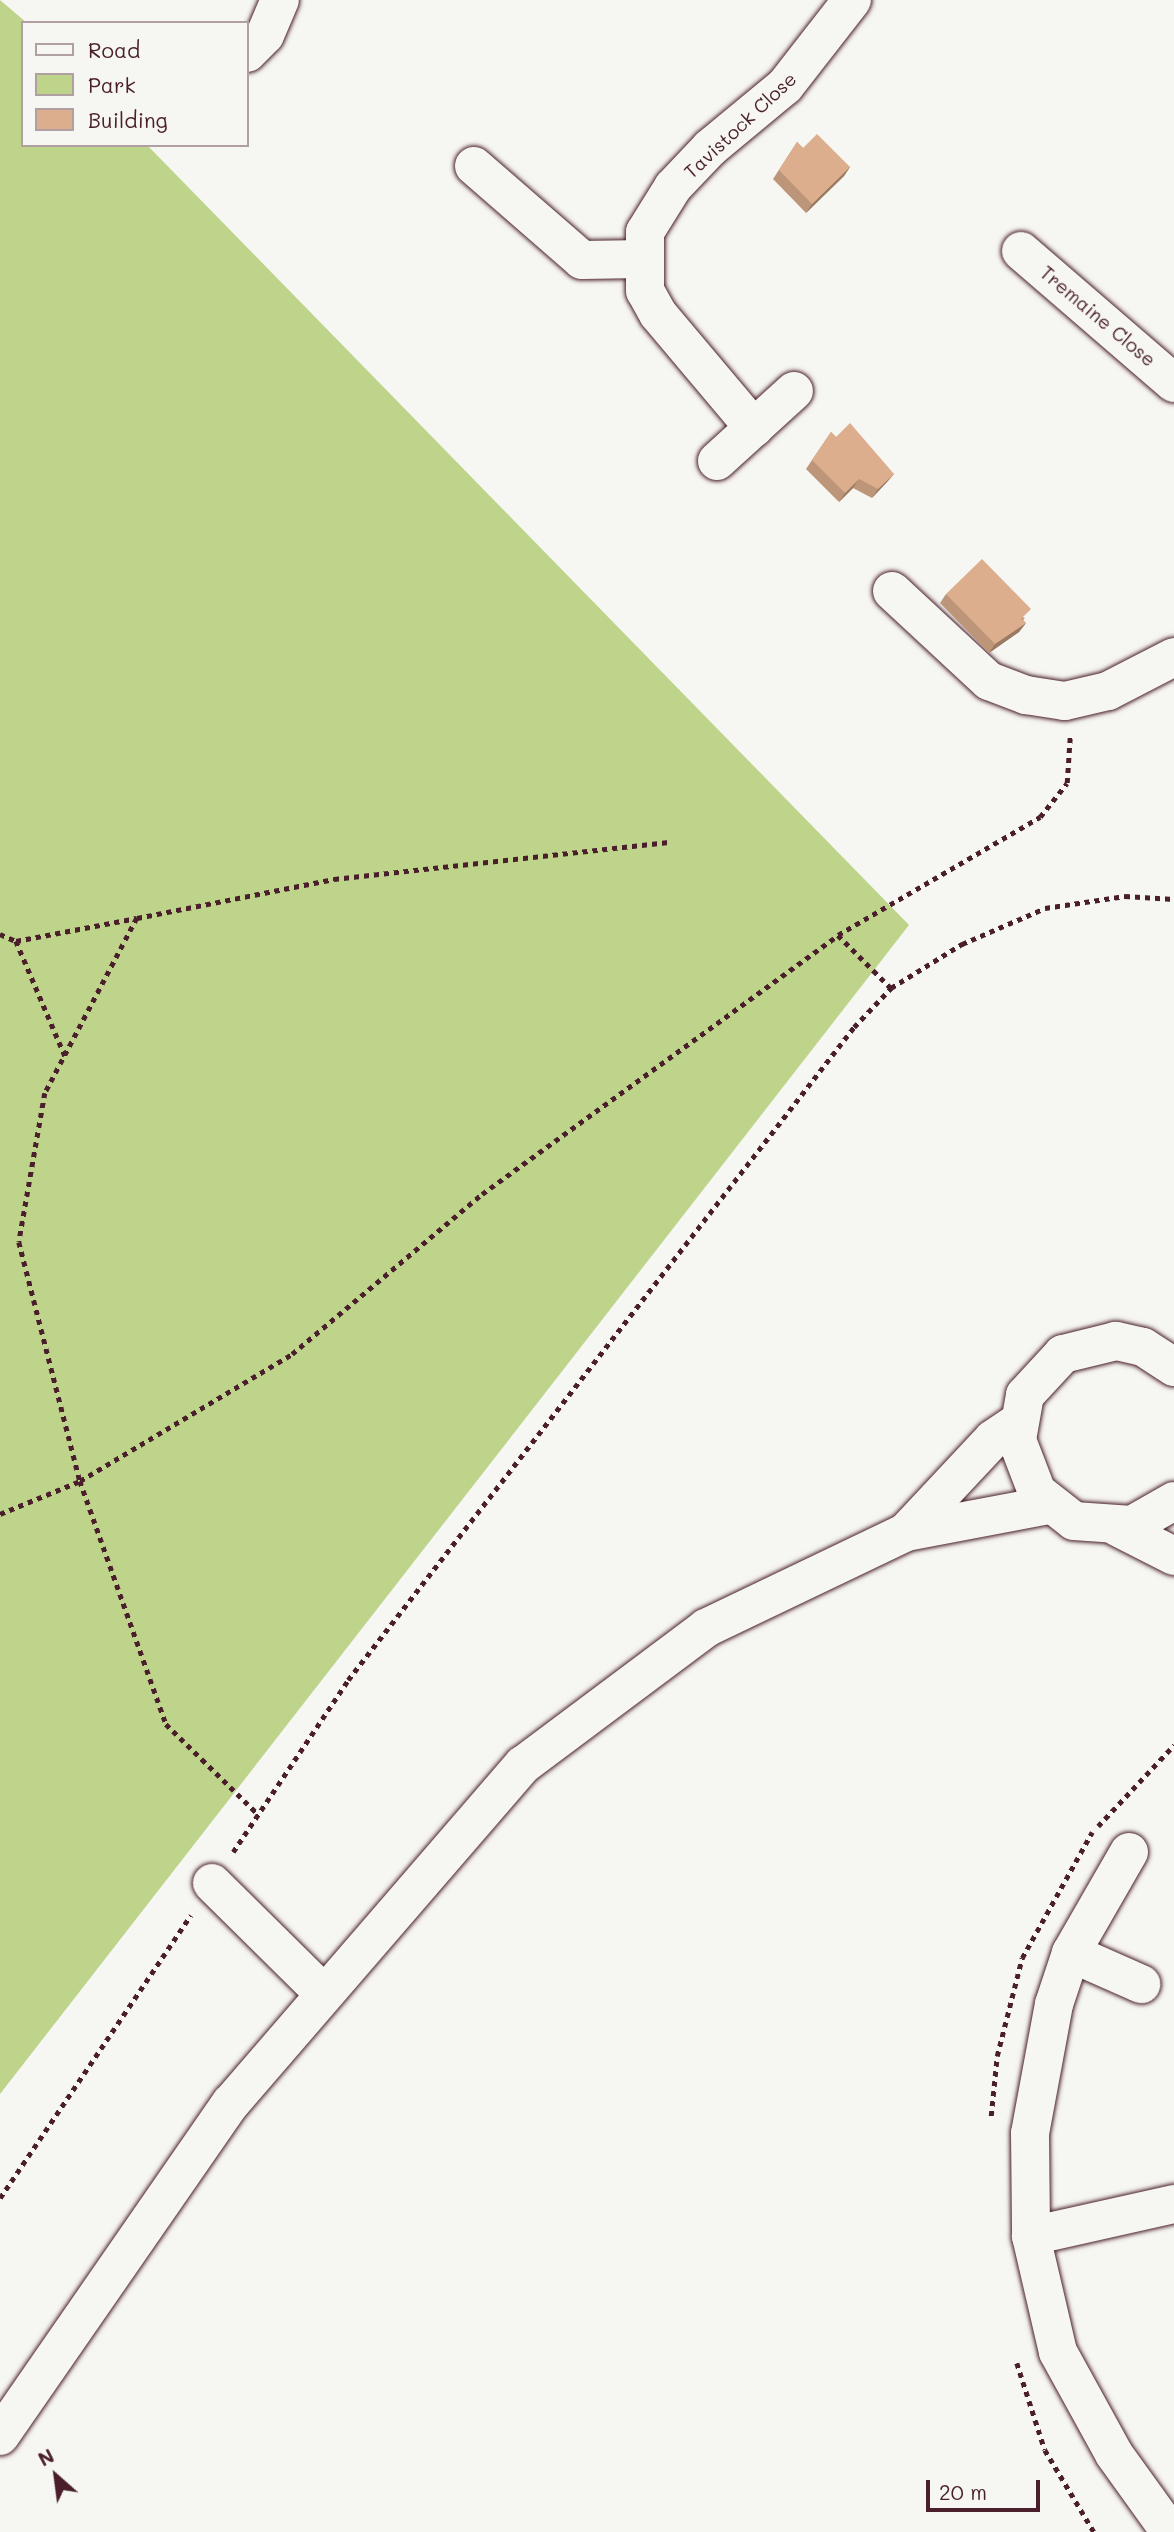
<!DOCTYPE html>
<style>
body{margin:0}
#map{position:relative;width:1174px;height:2532px;overflow:hidden;background:#f6f6f2;font-family:Mali,sans-serif}
div>[style]{position:absolute}
[style*='--x']{left:calc(var(--x)*1px);top:calc(var(--y)*1px);width:calc(var(--w)*1px);rotate:calc(var(--a)*1deg)}
.green>*{inset:0;background:#bdd48a}
.path>*{height:4.5px;margin-top:-2.25px;transform-origin:0;background:repeating-linear-gradient(90deg,#4a1f2b 0 5px,transparent 0 10px)}
.roads{filter:drop-shadow(0 0 2px #4a1f2b) drop-shadow(0 0 2px #4a1f2b)}
.minor>*{height:38px;margin:-19px;padding:0 19px;transform-origin:19px;border-radius:19px;background:#f6f6f2}
.highway>*{height:38px;margin:-19px;padding:0 19px;transform-origin:19px;border-radius:19px;background:#f6f6f2}
.wall>*{inset:0;background:#bd9679}
.shaded-wall>*{inset:0;background:#9a7a63}
.building>*{inset:0;background:#dcae8d}
span{translate:-50% -50%;white-space:nowrap;text-align:center;line-height:1.15;-webkit-text-stroke:5px #f6f6f2;paint-order:stroke}
.street-label{font-size:19px;color:#4a1f2b}
.legend{position:absolute;left:21px;top:21px;width:228px;height:126px;box-sizing:border-box;background:#f6f6f2;border:2px solid #b1a0a2;margin:0;padding:9px 12px;list-style:none;font-size:21px;color:#4a1f2b}
.legend li{display:flex;align-items:center;gap:14px;height:35px}
.legend b{width:35px;border:2px solid #b1a0a2}
.north{position:absolute;left:21px;top:2441px;width:70px;height:70px;-webkit-text-stroke:5px #f6f6f2;paint-order:stroke;rotate:332deg;font-size:19px;font-weight:700;line-height:28px;text-align:center;color:#4a1f2b}
.north::after{content:'';display:block;margin:auto;width:24px;height:32px;background:#4a1f2b;clip-path:polygon(50% 0,100% 100%,50% 72%,0 100%)}
.scale{position:absolute;left:926px;top:2480px;width:114px;height:32px;box-sizing:border-box;border:4px solid #4a1f2b;border-top:0;padding-left:9px;font-size:21px;line-height:24px;white-space:nowrap;color:#4a1f2b;-webkit-text-stroke:5px #f6f6f2;paint-order:stroke}
</style>
<div id="map">
<div class="green">
<i style="clip-path:polygon(0 0,27px 23px,23px 145px,147px 145px,909px 925px,0 2094px)"></i>
</div>
<div class="path">
<i style="--x:137;--y:918;--w:201;--a:-11.2"></i>
<i style="--x:334;--y:879;--w:339;--a:-6.3"></i>
<i style="--x:0;--y:934;--w:17;--a:24"></i>
<i style="--x:16;--y:941;--w:123;--a:-10.8"></i>
<i style="--x:137;--y:918;--w:198;--a:117.7"></i>
<i style="--x:45;--y:1093;--w:151;--a:99.9"></i>
<i style="--x:19;--y:1242;--w:247;--a:75.7"></i>
<i style="--x:80;--y:1481;--w:258;--a:70.5"></i>
<i style="--x:166;--y:1724;--w:129;--a:44.4"></i>
<i style="--x:838;--y:935;--w:75;--a:45"></i>
<i style="--x:16;--y:941;--w:125;--a:66.9"></i>
<i style="--x:0;--y:1514;--w:87;--a:-22.4"></i>
<i style="--x:80;--y:1481;--w:247;--a:-30.9"></i>
<i style="--x:292;--y:1354;--w:248;--a:-40.1"></i>
<i style="--x:482;--y:1194;--w:440;--a:-36"></i>
<i style="--x:838;--y:935;--w:234;--a:-30.3"></i>
<i style="--x:1040;--y:817;--w:43;--a:-51.5"></i>
<i style="--x:1067;--y:783;--w:46;--a:-86.3"></i>
<i style="--x:1098;--y:1826;--w:111;--a:-46.8"></i>
<i style="--x:233;--y:1852;--w:207;--a:-56.2"></i>
<i style="--x:348;--y:1680;--w:826;--a:-52.23"></i>
<i style="--x:854;--y:1027;--w:54;--a:-46.5"></i>
<i style="--x:891;--y:988;--w:84;--a:-31.8"></i>
<i style="--x:962;--y:944;--w:90;--a:-23.4"></i>
<i style="--x:1045;--y:908;--w:81;--a:-8.5"></i>
<i style="--x:1125;--y:896;--w:49;--a:3.5"></i>
<i style="--x:991;--y:2116;--w:60;--a:-84.3"></i>
<i style="--x:997;--y:2056;--w:101;--a:-75.7"></i>
<i style="--x:1022;--y:1958;--w:144;--a:-60.9"></i>
<i style="--x:0;--y:2198;--w:341;--a:-56"></i>
<i style="--x:1017;--y:2363;--w:91;--a:72.2"></i>
<i style="--x:1045;--y:2450;--w:96;--a:59.1"></i>
</div>
<div class="roads">
<div class="minor">
<i style="--x:247;--y:53;--w:25;--a:-45"></i>
<i style="--x:265;--y:35;--w:38;--a:-67"></i>
<i style="--x:474;--y:166;--w:143;--a:41"></i>
<i style="--x:582;--y:260;--w:61;--a:-0.9"></i>
<i style="--x:1021;--y:251;--w:202;--a:40.8"></i>
<i style="--x:754;--y:428;--w:149;--a:-130.1"></i>
<i style="--x:658;--y:314;--w:26;--a:-119"></i>
<i style="--x:645;--y:291;--w:59;--a:-90"></i>
<i style="--x:645;--y:232;--w:53;--a:-58.1"></i>
<i style="--x:673;--y:187;--w:54;--a:-46.5"></i>
<i style="--x:710;--y:148;--w:97;--a:-39.6"></i>
<i style="--x:785;--y:86;--w:109;--a:-52.1"></i>
<i style="--x:717;--y:461;--w:104;--a:-42.3"></i>
<i style="--x:892;--y:591;--w:132;--a:42.9"></i>
<i style="--x:989;--y:681;--w:40;--a:21"></i>
<i style="--x:1026;--y:695;--w:39;--a:9"></i>
<i style="--x:1065;--y:701;--w:44;--a:-13.1"></i>
<i style="--x:1108;--y:691;--w:74;--a:-27.3"></i>
<i style="--x:1117;--y:1527;--w:64;--a:27"></i>
<i style="--x:1129;--y:1852;--w:116;--a:119.9"></i>
<i style="--x:1071;--y:1953;--w:54;--a:108.4"></i>
<i style="--x:1054;--y:2004;--w:131;--a:100.5"></i>
<i style="--x:1030;--y:2133;--w:103;--a:89.4"></i>
<i style="--x:1031;--y:2236;--w:119;--a:76.9"></i>
<i style="--x:1058;--y:2352;--w:116;--a:61.2"></i>
<i style="--x:1114;--y:2454;--w:96;--a:54.3"></i>
<i style="--x:212;--y:1883;--w:156;--a:44.7"></i>
<i style="--x:1071;--y:1953;--w:77;--a:23.9"></i>
<i style="--x:1031;--y:2236;--w:147;--a:-12.6"></i>
</div>
<div class="highway">
<i style="--x:1174;--y:1367;--w:37;--a:-147"></i>
<i style="--x:1143;--y:1347;--w:28;--a:-167"></i>
<i style="--x:1116;--y:1341;--w:55;--a:166.2"></i>
<i style="--x:1063;--y:1354;--w:56;--a:132.8"></i>
<i style="--x:1025;--y:1395;--w:46;--a:100.1"></i>
<i style="--x:1017;--y:1440;--w:56;--a:69"></i>
<i style="--x:1037;--y:1492;--w:47;--a:38.1"></i>
<i style="--x:1074;--y:1521;--w:58;--a:3.9"></i>
<i style="--x:1132;--y:1525;--w:48;--a:-29.7"></i>
<i style="--x:906;--y:1532;--w:127;--a:-46.9"></i>
<i style="--x:993;--y:1439;--w:30;--a:-34"></i>
<i style="--x:0;--y:2436;--w:405;--a:-55.3"></i>
<i style="--x:231;--y:2103;--w:447;--a:-49.2"></i>
<i style="--x:523;--y:1765;--w:229;--a:-36.8"></i>
<i style="--x:706;--y:1628;--w:222;--a:-25.6"></i>
<i style="--x:906;--y:1532;--w:146;--a:-10.7"></i>
</div>
</div>
<div class="wall">
<i style="clip-path:polygon(797px 142px,803px 148px,850px 167px,844px 176px,806px 213px,773px 179px)"></i>
<i style="clip-path:polygon(831px 432px,836px 437px,894px 474px,887px 482px,872px 498px,853px 488px,839px 502px,806px 469px)"></i>
<i style="clip-path:polygon(946px 594px,1025px 618px,1023px 620px,1026px 623px,1019px 632px,989px 653px,940px 603px)"></i>
</div>
<div class="shaded-wall">
<i style="clip-path:polygon(850px 167px,844px 176px,806px 213px,812px 204px)"></i>
<i style="clip-path:polygon(894px 474px,887px 482px,872px 498px,878px 489px)"></i>
<i style="clip-path:polygon(859px 479px,853px 488px,839px 502px,845px 493px)"></i>
<i style="clip-path:polygon(1026px 623px,1019px 632px,989px 653px,995px 644px)"></i>
</div>
<div class="building">
<i style="clip-path:polygon(817px 134px,850px 167px,812px 204px,779px 170px,797px 142px,803px 148px)"></i>
<i style="clip-path:polygon(850px 423px,894px 474px,878px 489px,859px 479px,845px 493px,812px 460px,831px 432px,836px 437px)"></i>
<i style="clip-path:polygon(982px 559px,1031px 609px,1021px 619px,1026px 623px,995px 644px,946px 594px)"></i>
</div>
<div class="street-label">
<span style="left:740px;top:125px;rotate:-43deg">Tavistock Close</span>
<span style="left:1098px;top:316px;rotate:40deg">Tremaine Close</span>
</div>
<ul class="legend">
<li><b style="height:9px;background:#f6f6f2"></b>Road</li>
<li><b style="height:19px;background:#bdd48a"></b>Park</li>
<li><b style="height:19px;background:#dcae8d"></b>Building</li>
</ul>
<div class="north">N</div>
<div class="scale">20 m</div>
</div>
